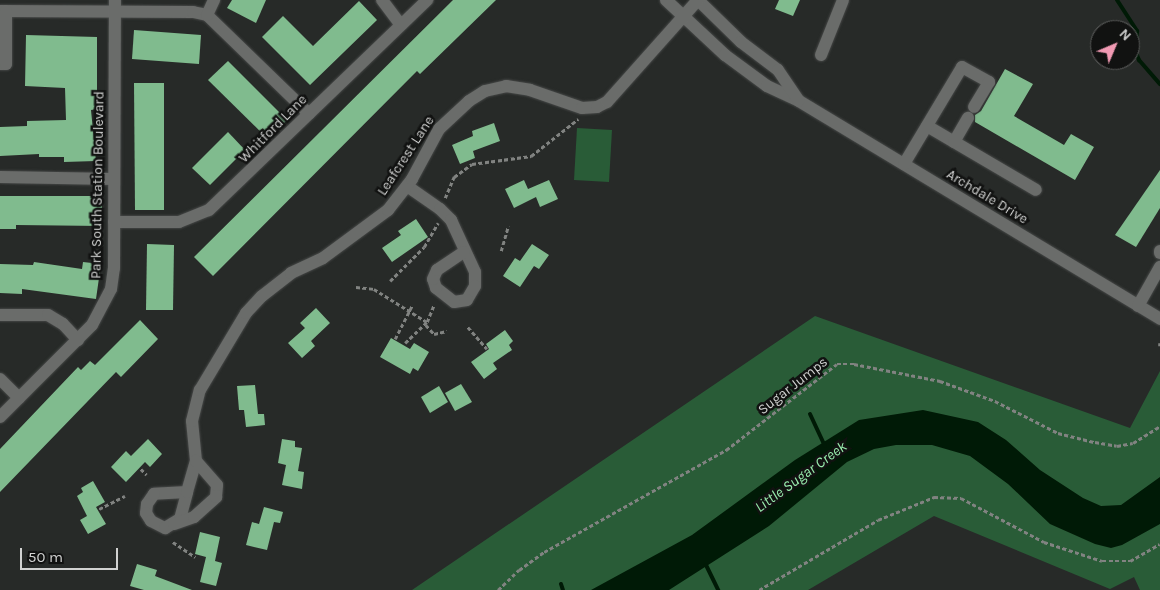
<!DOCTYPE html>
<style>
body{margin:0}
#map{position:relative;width:1160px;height:590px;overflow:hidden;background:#272a28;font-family:Karla,sans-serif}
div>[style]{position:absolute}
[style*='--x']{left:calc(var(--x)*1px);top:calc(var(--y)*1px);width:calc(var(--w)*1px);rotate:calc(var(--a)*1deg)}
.green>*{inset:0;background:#295c37}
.water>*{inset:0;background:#001a06}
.stream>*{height:4px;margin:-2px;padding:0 2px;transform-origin:2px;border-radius:2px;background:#001a06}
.building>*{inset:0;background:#80bb8e}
.path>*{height:2.5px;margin-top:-1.25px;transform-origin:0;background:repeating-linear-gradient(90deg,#818381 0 4px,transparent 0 6.5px)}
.roads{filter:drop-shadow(0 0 1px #464847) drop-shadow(0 0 1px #464847)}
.minor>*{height:12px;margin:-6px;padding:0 6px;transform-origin:6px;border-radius:6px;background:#6a6c6a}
span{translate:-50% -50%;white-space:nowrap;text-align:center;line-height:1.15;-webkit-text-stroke:5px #111211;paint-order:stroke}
.street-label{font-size:14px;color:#d1d2d1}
.water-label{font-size:15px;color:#98ecad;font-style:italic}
.north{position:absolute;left:1090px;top:20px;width:50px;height:50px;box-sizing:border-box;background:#111211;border:1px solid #5e5f5e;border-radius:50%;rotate:45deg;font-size:14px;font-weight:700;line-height:20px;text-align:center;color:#d1d2d1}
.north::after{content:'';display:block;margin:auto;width:18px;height:22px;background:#f19ab3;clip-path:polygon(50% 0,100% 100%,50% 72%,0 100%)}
.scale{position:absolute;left:20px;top:548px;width:98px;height:22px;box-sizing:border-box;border:2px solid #d1d2d1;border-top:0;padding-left:6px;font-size:15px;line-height:18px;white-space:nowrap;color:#d1d2d1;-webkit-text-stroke:4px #111211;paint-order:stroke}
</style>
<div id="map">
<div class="green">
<i style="clip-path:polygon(577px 128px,612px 130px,609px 182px,574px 180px)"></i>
<i style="clip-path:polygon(815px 316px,1130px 428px,1160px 371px,1160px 590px,1140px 590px,1134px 577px,1110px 589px,934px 516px,808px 590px,412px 590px)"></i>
</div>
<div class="water">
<i style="clip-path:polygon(923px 410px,978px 422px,1006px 440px,1040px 470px,1083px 498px,1101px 506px,1121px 505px,1160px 477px,1160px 524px,1122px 545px,1111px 548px,1095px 544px,1050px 524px,1008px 484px,970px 456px,932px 445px,896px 445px,874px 449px,847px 462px,769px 526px,669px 590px,591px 590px,692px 535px,795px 460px,859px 420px)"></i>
</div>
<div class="stream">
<i style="--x:1117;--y:0;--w:37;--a:57"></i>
<i style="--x:1137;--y:31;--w:22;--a:93"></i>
<i style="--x:1136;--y:53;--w:8;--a:67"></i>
<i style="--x:1139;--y:60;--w:32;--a:49"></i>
<i style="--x:810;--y:414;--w:35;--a:65"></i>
<i style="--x:706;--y:565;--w:28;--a:64"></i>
<i style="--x:561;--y:584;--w:6;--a:72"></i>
</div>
<div class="building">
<i style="clip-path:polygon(232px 0,266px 0,256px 23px,227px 8px)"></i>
<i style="clip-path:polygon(453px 0,496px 0,420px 74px,417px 71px,213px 276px,194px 257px)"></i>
<i style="clip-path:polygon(779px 0,800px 0,793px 16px,775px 9px)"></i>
<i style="clip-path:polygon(359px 1px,377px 20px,310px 85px,262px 37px,283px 16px,313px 46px)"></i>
<i style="clip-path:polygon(134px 30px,201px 35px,199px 64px,132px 59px)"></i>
<i style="clip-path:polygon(26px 35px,97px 37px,97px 109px,91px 110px,96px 161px,64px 162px,64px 157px,39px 157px,39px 154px,0 156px,0 127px,27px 126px,27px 121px,66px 120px,65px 88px,25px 86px)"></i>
<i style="clip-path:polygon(228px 61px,287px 120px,268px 139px,208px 80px)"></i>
<i style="clip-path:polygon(1005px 69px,1033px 84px,1014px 116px,1064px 145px,1071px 134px,1094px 147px,1075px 180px,975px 122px,975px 115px,981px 111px)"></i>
<i style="clip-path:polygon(134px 83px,164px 83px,164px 210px,135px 210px)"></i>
<i style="clip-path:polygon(494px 123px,500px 141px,473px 151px,475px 158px,460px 164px,452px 145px,473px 136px,472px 131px)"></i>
<i style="clip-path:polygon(228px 132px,245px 150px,210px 185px,192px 168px)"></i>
<i style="clip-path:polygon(1160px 170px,1160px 208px,1136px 247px,1115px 235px)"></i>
<i style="clip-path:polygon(524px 180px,528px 189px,549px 180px,558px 199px,540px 207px,536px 197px,514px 208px,505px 189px)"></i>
<i style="clip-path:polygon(0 196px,102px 196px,102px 226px,16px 225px,16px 229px,0 229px)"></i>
<i style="clip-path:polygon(416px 219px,428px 237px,392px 262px,382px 248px,401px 235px,398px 231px)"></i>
<i style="clip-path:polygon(147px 244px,174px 245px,173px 310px,146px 310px)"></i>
<i style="clip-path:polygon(532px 244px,549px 255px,539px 269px,534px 266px,520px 287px,503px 276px,515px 258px,520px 261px)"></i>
<i style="clip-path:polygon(34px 262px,82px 269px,83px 262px,101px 264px,96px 299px,22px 289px,22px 294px,0 293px,0 264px,33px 265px)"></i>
<i style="clip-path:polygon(316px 308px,330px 323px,311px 341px,315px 346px,302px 358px,288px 343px,305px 328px,300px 323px)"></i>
<i style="clip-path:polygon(140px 320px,158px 339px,121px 377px,116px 372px,0 492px,0 449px,78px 367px,81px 370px,90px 361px,95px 365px)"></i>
<i style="clip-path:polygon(505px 330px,513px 341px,509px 345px,512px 350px,493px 363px,497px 369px,484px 379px,471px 362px,489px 349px,486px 344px)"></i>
<i style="clip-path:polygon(391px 338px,410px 349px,414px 343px,429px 352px,418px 371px,413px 368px,410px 374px,380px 357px)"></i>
<i style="clip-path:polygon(461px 384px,472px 402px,455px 411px,445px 393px)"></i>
<i style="clip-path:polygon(255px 385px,258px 414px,264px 414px,265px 425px,246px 427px,244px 410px,239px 410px,237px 386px)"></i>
<i style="clip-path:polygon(439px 386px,448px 402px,430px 413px,421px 397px)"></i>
<i style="clip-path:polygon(148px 439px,162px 454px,150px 467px,145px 462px,126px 482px,111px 467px,126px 451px,131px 456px)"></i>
<i style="clip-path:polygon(282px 439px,295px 441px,295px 447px,302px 448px,298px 471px,304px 472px,302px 489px,282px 485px,286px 465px,278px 463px)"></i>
<i style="clip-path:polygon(93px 481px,105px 502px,96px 507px,106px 524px,88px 534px,80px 520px,87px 516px,77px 496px,83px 492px,81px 488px)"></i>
<i style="clip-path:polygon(264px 507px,283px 512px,280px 523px,274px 522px,267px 550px,246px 545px,252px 522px,259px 524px)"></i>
<i style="clip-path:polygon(200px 532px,220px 537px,215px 561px,222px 563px,216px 586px,200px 582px,206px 557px,195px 554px)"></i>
<i style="clip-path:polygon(137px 564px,157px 570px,155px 576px,192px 590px,144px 590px,130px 586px)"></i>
</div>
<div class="path">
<i style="--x:445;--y:198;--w:23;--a:-67"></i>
<i style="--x:454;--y:177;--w:22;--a:-36"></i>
<i style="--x:472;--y:164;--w:60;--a:-7.7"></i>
<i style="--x:531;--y:156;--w:60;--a:-38.2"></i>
<i style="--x:501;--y:251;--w:26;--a:-74"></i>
<i style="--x:390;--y:281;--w:48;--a:-45"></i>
<i style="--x:424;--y:247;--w:28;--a:-60"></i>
<i style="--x:356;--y:287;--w:18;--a:6"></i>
<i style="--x:374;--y:289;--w:62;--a:31.9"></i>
<i style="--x:427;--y:322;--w:18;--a:-68"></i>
<i style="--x:426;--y:325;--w:12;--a:48"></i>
<i style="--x:434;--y:334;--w:13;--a:-13"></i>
<i style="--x:468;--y:327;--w:29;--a:49"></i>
<i style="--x:395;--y:339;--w:37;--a:-63"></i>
<i style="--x:405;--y:343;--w:30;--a:-44"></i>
<i style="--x:1160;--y:343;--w:3;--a:90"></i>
<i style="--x:141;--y:469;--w:8;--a:45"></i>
<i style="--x:99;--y:509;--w:29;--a:-27"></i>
<i style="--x:173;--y:542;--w:27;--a:34"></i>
<i style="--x:498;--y:590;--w:29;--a:-44"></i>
<i style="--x:519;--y:570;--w:31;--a:-36"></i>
<i style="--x:544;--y:552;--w:209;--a:-29.3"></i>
<i style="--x:726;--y:450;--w:140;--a:-37.8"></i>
<i style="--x:837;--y:364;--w:17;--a:0"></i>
<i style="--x:854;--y:364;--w:88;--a:11.2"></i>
<i style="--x:940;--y:381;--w:59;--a:20"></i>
<i style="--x:995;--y:401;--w:71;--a:26.9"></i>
<i style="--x:1058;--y:433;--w:38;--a:14"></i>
<i style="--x:1095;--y:442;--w:22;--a:10"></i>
<i style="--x:1117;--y:446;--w:16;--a:-11"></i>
<i style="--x:1133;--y:443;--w:32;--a:-32"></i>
<i style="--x:759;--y:590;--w:138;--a:-30.5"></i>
<i style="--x:878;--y:520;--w:61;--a:-22.3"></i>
<i style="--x:934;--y:497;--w:27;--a:2"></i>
<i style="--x:961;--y:498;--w:94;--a:27.9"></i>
<i style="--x:1044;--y:542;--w:61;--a:18.1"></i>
<i style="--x:1102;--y:561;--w:28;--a:0"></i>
<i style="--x:1130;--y:561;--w:34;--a:-30"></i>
</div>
<div class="roads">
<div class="minor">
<i style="--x:382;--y:0;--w:31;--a:53"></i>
<i style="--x:666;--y:0;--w:81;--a:43"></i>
<i style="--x:725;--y:55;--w:52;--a:36.4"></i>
<i style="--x:767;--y:86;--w:35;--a:25"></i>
<i style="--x:799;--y:101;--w:422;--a:31.1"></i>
<i style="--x:698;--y:0;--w:60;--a:44.3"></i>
<i style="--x:741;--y:42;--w:46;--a:37.1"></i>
<i style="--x:778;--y:70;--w:37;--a:56"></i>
<i style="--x:0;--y:11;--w:193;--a:0.3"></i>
<i style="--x:193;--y:12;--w:14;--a:12"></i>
<i style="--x:207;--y:15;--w:142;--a:44.1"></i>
<i style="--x:207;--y:15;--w:17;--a:-65"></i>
<i style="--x:821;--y:55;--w:59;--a:-68.2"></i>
<i style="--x:0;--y:64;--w:6;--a:0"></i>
<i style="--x:6;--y:64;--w:53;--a:-90"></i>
<i style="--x:927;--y:126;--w:126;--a:30.4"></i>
<i style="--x:954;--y:142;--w:28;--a:-60"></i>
<i style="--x:904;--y:164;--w:113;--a:-59.1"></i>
<i style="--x:962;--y:67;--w:31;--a:29"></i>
<i style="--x:989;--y:82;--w:29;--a:121"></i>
<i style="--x:0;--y:177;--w:114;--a:1"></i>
<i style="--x:407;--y:186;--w:40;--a:34.9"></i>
<i style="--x:440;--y:209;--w:16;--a:45"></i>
<i style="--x:451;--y:220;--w:57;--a:65.2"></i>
<i style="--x:475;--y:272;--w:14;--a:90"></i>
<i style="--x:475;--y:286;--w:16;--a:120"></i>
<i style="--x:467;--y:300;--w:13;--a:171"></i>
<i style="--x:454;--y:302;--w:23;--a:-142"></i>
<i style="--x:436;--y:288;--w:9;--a:-108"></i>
<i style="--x:433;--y:279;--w:10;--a:-66"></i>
<i style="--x:437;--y:270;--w:32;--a:-34"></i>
<i style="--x:114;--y:222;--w:65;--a:0"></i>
<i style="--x:179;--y:222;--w:32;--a:-22"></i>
<i style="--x:209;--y:210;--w:303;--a:-43.9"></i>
<i style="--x:1160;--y:251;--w:2;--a:90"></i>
<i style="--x:1138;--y:306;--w:45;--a:-60.6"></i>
<i style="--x:0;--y:315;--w:48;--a:0"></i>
<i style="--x:48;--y:315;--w:17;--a:31"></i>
<i style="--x:63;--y:324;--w:22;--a:47"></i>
<i style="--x:0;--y:379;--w:27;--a:45"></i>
<i style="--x:0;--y:417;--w:130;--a:-45"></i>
<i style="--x:92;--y:325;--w:41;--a:-62.2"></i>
<i style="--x:111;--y:289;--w:21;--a:-82"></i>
<i style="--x:114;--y:268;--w:268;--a:-89.8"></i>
<i style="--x:187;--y:492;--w:33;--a:177"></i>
<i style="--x:154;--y:494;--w:12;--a:125"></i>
<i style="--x:147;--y:504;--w:9;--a:96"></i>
<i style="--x:146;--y:513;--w:9;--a:58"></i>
<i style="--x:151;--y:521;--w:16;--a:27"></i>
<i style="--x:165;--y:528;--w:17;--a:-31"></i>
<i style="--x:180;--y:519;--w:28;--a:-75"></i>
<i style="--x:187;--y:492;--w:32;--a:-74"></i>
<i style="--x:196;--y:461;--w:40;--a:-95.7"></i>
<i style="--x:192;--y:421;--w:32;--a:-76"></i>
<i style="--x:200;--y:390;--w:90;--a:-59.1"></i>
<i style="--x:246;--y:313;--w:23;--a:-47"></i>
<i style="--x:262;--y:296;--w:37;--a:-38"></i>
<i style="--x:291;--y:273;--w:35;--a:-25"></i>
<i style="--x:323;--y:258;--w:81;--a:-36.4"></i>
<i style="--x:388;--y:210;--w:39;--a:-52"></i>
<i style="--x:412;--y:179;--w:57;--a:-61.6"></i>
<i style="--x:439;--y:129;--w:41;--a:-43"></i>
<i style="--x:469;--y:101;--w:19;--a:-32"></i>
<i style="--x:485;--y:91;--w:22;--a:-13"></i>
<i style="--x:506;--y:86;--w:24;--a:9"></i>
<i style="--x:530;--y:90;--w:55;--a:19.1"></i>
<i style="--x:582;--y:108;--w:15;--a:-4"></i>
<i style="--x:597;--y:107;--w:11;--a:-27"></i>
<i style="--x:607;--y:102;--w:137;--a:-48.3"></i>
<i style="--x:174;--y:524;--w:21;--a:-19"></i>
<i style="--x:194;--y:517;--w:30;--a:-42"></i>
<i style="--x:216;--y:497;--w:12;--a:-85"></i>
<i style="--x:217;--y:485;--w:32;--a:-131"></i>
</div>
</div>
<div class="street-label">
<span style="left:273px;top:129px;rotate:-45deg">Whitford Lane</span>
<span style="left:406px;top:156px;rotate:-57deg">Leafcrest Lane</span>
<span style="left:98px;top:185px;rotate:-89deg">Park South Station Boulevard</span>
<span style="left:987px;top:197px;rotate:31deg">Archdale Drive</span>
<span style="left:793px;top:386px;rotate:-38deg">Sugar Jumps</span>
</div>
<div class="water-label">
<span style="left:801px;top:477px;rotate:-36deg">Little Sugar Creek</span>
</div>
<div class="north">N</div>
<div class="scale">50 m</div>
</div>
